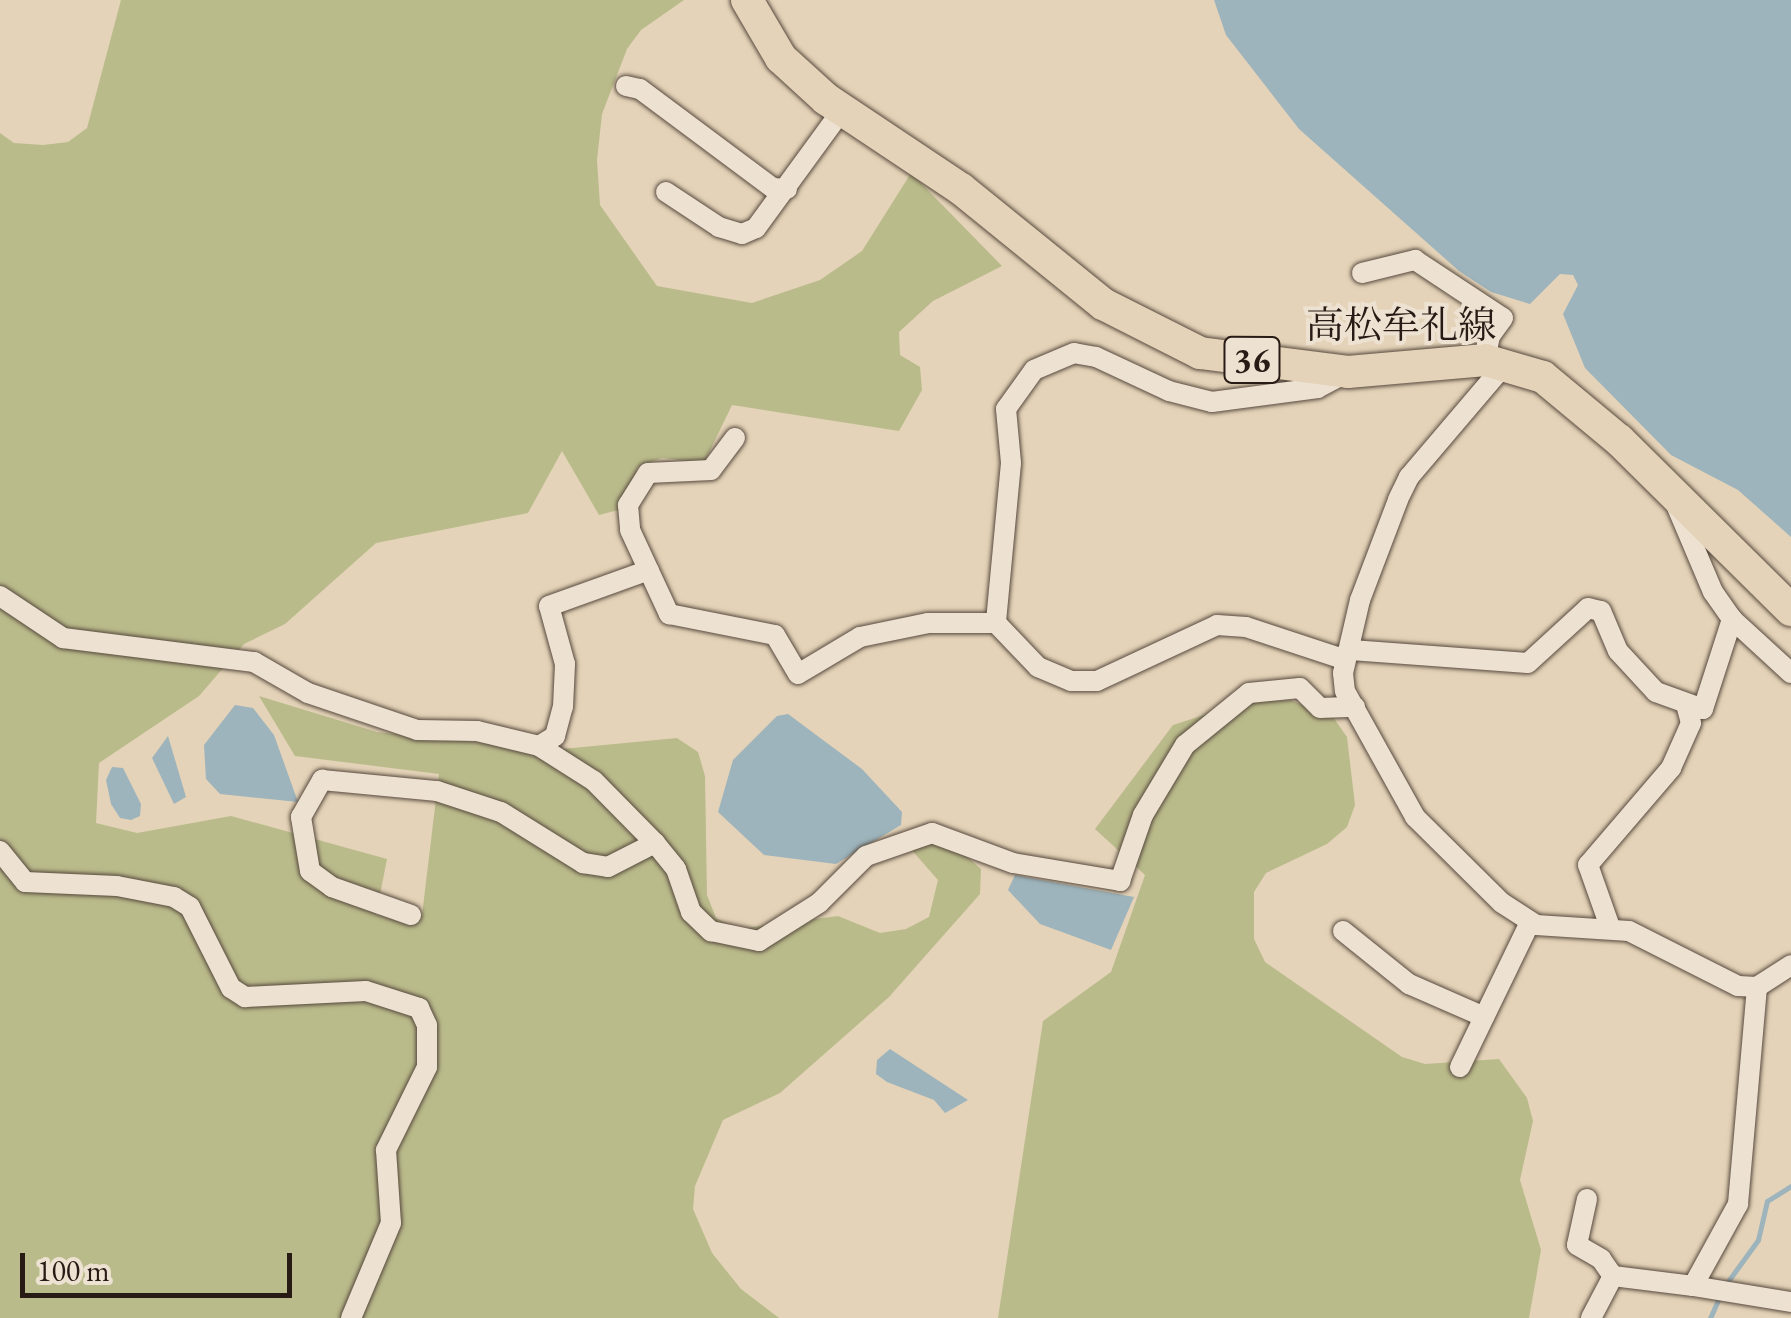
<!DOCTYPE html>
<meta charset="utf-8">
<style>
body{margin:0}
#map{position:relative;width:1791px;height:1318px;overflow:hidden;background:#e4d3b8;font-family:"EB Garamond","Noto Serif JP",serif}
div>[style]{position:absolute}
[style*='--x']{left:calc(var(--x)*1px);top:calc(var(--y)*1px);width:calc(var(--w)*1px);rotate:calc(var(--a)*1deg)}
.green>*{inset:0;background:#babb8b}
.water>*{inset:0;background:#9db4bc}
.stream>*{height:5px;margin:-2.5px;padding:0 2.5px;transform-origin:2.5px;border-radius:2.5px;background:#9db4bc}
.roads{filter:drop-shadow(0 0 2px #57493e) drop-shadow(0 0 2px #57493e)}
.minor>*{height:20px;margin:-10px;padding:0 10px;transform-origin:10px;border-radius:10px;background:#ede2d1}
.primary>*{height:32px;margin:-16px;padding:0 16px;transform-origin:16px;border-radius:16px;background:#e4d3b8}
span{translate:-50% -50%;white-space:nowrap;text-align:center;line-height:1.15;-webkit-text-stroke:8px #ede2d1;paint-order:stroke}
.shield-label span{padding:2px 8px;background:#ede2d1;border:2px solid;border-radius:8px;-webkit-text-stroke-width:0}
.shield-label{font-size:35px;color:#281b15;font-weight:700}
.street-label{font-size:38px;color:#281b15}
.scale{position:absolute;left:20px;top:1253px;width:272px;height:45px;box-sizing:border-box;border:5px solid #281b15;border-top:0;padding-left:12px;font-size:30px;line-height:35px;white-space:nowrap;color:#281b15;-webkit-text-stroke:8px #ede2d1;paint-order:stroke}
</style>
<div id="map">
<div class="green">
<i style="clip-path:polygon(121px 0,684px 0,641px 30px,627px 49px,602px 114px,597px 160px,600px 205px,657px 286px,752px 303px,820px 280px,862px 251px,911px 173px,1002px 266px,933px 301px,899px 332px,900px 355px,920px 367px,922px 390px,899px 431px,732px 405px,704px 463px,662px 458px,638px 467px,622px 509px,599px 515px,562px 451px,528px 513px,376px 543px,285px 624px,244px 644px,199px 696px,99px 763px,96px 823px,137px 833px,231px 816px,387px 859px,376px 915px,422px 915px,439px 774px,295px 756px,259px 696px,377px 732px,552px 750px,677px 738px,698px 752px,705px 776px,707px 895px,716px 918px,738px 929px,838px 916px,880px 933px,906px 929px,929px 917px,938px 880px,909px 847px,950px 842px,981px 869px,980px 894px,889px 997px,780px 1093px,723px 1120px,695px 1186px,693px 1209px,712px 1253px,741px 1289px,779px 1318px,0 1318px,0 133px,14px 143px,43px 145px,68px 142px,87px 128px)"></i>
<i style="clip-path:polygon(1290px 700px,1333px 717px,1347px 737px,1355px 805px,1347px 827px,1327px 844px,1266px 873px,1254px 892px,1254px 939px,1265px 962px,1402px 1057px,1425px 1064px,1499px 1059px,1527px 1098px,1533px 1121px,1520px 1180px,1541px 1250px,1529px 1318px,998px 1318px,1043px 1021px,1111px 972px,1145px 875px,1095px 829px,1173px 725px,1241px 703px)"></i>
</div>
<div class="water">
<i style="clip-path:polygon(1214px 0,1791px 0,1791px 537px,1738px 490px,1671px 455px,1585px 368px,1563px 314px,1578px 285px,1573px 275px,1560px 274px,1530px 304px,1491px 292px,1459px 271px,1299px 129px,1226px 35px)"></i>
<i style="clip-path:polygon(235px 705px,253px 708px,274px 735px,298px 802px,220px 794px,206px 779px,204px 745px)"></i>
<i style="clip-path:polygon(788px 714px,862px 769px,902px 812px,901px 825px,836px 864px,764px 855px,718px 812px,733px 760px,777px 716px)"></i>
<i style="clip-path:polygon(168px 736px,186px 797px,174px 804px,152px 758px)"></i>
<i style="clip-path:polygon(112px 767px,123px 768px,141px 804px,140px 816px,131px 820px,120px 818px,111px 804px,106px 780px)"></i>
<i style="clip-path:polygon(1015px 875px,1134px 897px,1111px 950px,1040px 924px,1008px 890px)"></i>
<i style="clip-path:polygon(890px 1049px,968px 1100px,945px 1113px,934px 1100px,887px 1082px,876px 1074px,877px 1060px)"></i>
</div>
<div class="stream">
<i style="--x:1726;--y:1284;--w:54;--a:-54"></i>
<i style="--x:1758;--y:1240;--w:40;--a:-77"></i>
<i style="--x:1767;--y:1201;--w:28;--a:-32"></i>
<i style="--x:1710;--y:1318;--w:22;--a:-66"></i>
</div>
<div class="roads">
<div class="minor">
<i style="--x:626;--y:86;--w:14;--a:12"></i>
<i style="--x:640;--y:89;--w:166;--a:36.7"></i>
<i style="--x:773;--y:188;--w:14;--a:4"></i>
<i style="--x:666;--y:192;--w:64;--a:33.4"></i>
<i style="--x:719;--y:227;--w:24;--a:17"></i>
<i style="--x:742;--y:234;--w:15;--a:-23"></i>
<i style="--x:756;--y:228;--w:146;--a:-53.9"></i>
<i style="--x:1362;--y:273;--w:55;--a:-13.8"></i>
<i style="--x:1415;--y:260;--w:105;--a:33.4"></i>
<i style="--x:1503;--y:318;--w:22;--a:126"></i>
<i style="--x:1490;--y:336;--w:25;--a:102"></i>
<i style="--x:1506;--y:363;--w:150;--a:130.4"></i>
<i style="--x:1409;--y:477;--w:25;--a:116"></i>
<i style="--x:1398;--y:500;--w:107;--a:110.8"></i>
<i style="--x:1360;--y:600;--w:75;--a:103.1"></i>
<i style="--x:1343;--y:673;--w:18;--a:84"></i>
<i style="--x:1345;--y:691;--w:144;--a:60.9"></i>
<i style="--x:1415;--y:817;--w:122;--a:44.7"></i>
<i style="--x:1502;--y:903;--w:40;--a:32.9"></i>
<i style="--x:1536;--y:925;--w:93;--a:3.7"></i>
<i style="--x:1629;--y:931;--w:122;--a:26.8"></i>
<i style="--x:1738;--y:986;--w:19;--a:3"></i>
<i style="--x:1757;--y:987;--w:40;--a:-32.9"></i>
<i style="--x:1346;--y:373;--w:32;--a:152"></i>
<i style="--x:1318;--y:388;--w:107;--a:172.5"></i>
<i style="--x:1212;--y:402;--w:44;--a:-165.7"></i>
<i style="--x:1169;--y:391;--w:81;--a:-155"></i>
<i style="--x:1096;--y:357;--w:22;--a:-170"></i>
<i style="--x:1074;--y:353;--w:43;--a:157"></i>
<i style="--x:1034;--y:370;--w:48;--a:125.7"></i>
<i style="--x:1006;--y:409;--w:54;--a:84.7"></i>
<i style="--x:1011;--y:463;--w:161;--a:95.4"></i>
<i style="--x:996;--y:623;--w:61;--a:46.3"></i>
<i style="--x:1038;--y:667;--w:36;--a:23"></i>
<i style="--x:1071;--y:681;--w:26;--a:0"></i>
<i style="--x:1097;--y:681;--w:132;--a:-25"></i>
<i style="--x:1217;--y:625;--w:29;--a:4"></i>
<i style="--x:1246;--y:627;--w:99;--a:18.3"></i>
<i style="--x:1340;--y:658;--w:14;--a:-36"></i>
<i style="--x:1351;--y:650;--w:177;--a:4.2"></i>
<i style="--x:1528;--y:663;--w:81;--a:-42.5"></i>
<i style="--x:1588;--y:608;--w:13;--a:13"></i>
<i style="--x:1601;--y:611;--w:43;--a:67"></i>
<i style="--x:1618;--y:651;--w:56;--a:47.2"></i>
<i style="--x:1656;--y:692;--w:50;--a:19.9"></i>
<i style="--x:1703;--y:709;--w:95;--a:-72.1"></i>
<i style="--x:1732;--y:619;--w:33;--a:-125"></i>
<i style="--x:1713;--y:592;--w:95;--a:-113"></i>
<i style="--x:735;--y:438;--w:40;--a:127"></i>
<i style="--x:711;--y:470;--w:63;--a:177.3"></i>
<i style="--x:648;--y:473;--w:38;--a:122"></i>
<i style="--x:628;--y:505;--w:25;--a:85"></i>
<i style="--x:630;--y:530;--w:93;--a:65.1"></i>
<i style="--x:669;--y:614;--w:108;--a:11.2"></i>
<i style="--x:775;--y:635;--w:45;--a:59.5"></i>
<i style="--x:798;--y:674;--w:72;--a:-30.8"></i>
<i style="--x:860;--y:637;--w:69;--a:-11.6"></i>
<i style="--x:928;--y:623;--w:68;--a:0"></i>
<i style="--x:0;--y:596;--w:76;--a:33.7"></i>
<i style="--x:63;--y:638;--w:193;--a:7.2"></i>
<i style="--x:254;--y:662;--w:62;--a:29.9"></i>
<i style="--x:308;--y:693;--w:115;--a:18.7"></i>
<i style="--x:417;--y:730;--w:60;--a:1"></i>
<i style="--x:477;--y:731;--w:64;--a:13.6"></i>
<i style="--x:539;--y:746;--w:19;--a:-32"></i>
<i style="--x:555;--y:736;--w:30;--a:-75"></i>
<i style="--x:563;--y:707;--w:43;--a:-87.3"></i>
<i style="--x:565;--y:664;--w:60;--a:-105.4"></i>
<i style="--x:549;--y:606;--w:106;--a:-19.8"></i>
<i style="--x:1732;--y:619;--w:80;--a:42.5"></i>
<i style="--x:539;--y:746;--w:65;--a:32.5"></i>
<i style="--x:594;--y:781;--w:87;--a:45.5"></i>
<i style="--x:655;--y:843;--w:33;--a:51"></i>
<i style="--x:676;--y:869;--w:46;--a:70.8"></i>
<i style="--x:691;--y:912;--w:28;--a:44"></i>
<i style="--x:711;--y:931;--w:49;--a:11.8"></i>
<i style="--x:759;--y:941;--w:71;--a:-32.3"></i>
<i style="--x:819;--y:903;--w:66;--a:-45"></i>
<i style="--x:866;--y:856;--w:70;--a:-19.2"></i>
<i style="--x:932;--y:833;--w:86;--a:20.3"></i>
<i style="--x:1013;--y:863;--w:109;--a:9.5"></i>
<i style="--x:1120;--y:881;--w:70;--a:-70.8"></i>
<i style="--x:1143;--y:815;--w:82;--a:-59"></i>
<i style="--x:1185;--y:745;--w:82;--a:-39.1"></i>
<i style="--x:1249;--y:693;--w:51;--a:-5.6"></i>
<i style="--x:1300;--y:688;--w:28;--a:45"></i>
<i style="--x:1320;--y:708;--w:35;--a:-2"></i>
<i style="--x:0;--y:851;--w:40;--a:51"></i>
<i style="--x:25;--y:882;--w:92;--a:2.5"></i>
<i style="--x:117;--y:886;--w:58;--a:10.9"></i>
<i style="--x:174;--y:897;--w:19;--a:32"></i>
<i style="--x:190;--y:907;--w:91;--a:63.2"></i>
<i style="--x:231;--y:988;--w:17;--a:33"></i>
<i style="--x:245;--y:997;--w:121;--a:-2.8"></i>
<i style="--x:366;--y:991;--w:56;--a:17.8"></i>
<i style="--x:419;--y:1008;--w:19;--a:65"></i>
<i style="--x:427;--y:1025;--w:42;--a:90"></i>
<i style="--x:427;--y:1067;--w:93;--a:116.3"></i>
<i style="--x:386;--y:1150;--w:73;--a:86.1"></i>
<i style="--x:391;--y:1223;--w:103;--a:112.8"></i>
<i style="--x:411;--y:915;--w:84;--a:-160.5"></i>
<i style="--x:332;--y:887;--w:27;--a:-144"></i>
<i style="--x:310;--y:871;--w:55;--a:-99.5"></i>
<i style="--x:301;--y:817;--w:43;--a:-60.4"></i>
<i style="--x:322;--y:780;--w:116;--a:5.5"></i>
<i style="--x:437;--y:791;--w:67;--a:18.2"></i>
<i style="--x:501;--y:812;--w:97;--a:31.9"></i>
<i style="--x:583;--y:863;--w:25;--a:9"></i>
<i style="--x:608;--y:867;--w:53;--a:-27.1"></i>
<i style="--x:1610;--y:927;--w:66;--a:-109.5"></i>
<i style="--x:1588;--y:865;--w:128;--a:-49.4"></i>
<i style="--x:1671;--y:768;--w:49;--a:-66"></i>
<i style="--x:1691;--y:723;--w:16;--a:-105"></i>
<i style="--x:1343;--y:931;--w:85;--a:38.8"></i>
<i style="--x:1409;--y:984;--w:82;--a:23.7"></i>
<i style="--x:1460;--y:1067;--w:161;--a:-64.2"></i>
<i style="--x:1587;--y:1199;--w:47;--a:102.3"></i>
<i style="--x:1577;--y:1245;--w:28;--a:30"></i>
<i style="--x:1601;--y:1259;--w:21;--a:55"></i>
<i style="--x:1693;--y:1286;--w:99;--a:9.3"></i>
<i style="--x:1591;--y:1318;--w:47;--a:-62.4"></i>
<i style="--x:1613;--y:1276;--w:81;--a:7.1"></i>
<i style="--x:1693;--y:1286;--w:94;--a:-61.2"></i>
<i style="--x:1738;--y:1204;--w:218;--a:-85"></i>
</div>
<div class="primary">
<i style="--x:747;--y:0;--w:67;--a:59.6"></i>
<i style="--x:781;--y:58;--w:61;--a:42.3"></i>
<i style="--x:826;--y:99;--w:162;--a:33.7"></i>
<i style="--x:961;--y:189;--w:183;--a:39"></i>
<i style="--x:1103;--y:304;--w:109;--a:26.8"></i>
<i style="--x:1200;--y:353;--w:149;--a:7.3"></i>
<i style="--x:1348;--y:372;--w:138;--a:-5"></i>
<i style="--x:1485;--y:360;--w:60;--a:16.3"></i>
<i style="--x:1543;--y:377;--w:99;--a:39.7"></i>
<i style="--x:1619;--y:440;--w:242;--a:44.7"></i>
</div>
</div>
<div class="shield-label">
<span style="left:1252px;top:360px">36</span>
</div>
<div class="street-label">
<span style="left:1401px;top:325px">高松牟礼線</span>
</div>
<div class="scale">100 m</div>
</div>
